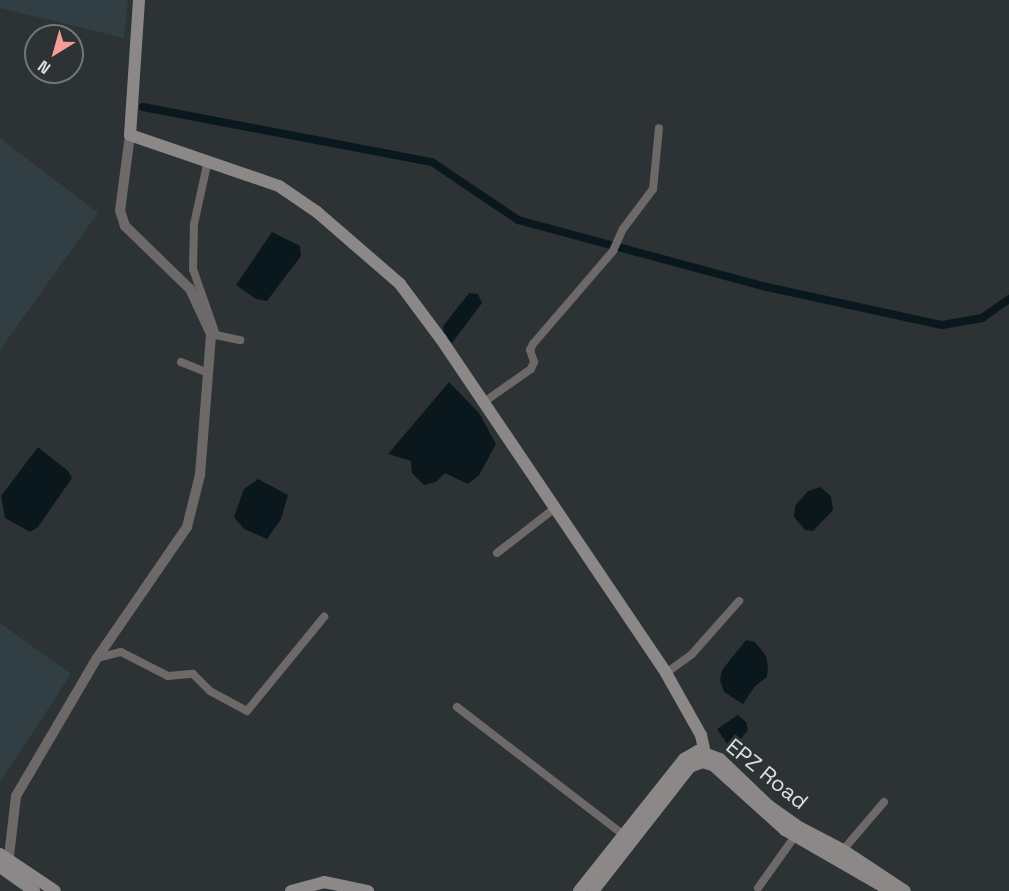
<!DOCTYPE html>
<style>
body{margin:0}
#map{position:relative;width:1009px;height:891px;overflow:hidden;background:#2d3335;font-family:"Space Grotesk",sans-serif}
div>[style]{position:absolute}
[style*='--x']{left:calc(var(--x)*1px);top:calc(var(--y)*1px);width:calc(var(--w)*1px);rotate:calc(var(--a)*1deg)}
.built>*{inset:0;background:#313e43}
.water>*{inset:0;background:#0a181e}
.canal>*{height:8px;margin:-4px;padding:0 4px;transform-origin:4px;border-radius:4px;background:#0a181e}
.minor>*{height:8px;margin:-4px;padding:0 4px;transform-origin:4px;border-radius:4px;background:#6d6969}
.tertiary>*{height:10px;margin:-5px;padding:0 5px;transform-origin:5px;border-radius:5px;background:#6d6969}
.secondary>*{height:12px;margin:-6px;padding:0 6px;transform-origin:6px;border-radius:6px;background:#8d8888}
span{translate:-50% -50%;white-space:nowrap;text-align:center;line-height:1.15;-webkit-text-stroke:6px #2d3335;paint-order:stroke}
.street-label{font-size:22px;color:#dadee0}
.north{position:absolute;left:24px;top:24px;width:60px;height:60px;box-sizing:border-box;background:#2d3335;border:2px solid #727779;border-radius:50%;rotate:217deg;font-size:16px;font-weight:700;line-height:24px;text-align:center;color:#dadee0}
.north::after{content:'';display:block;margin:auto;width:21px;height:27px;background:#f59b9a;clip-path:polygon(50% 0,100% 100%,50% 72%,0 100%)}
</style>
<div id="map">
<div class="built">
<i style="clip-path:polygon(0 0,128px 0,124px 38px,0 8px)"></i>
<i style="clip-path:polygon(0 138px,98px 213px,0 350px)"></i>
<i style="clip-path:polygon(0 623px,71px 674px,0 782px)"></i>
</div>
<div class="water">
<i style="clip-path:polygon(272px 232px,300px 246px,301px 256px,267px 301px,256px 299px,236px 285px)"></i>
<i style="clip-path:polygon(469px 293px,478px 294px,482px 303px,452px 343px,444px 335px,443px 326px)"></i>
<i style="clip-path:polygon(449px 382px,479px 413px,496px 444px,479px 475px,468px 484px,445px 473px,436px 482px,424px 485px,412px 473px,411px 461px,388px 454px)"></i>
<i style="clip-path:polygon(38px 447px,68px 471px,72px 478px,38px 527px,30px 532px,5px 518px,1px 496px)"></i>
<i style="clip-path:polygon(258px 479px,288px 495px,281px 519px,267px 539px,244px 529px,234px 517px,244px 489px)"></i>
<i style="clip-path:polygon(820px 487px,831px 496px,833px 510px,813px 531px,805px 530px,794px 517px,795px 506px,808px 491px)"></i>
<i style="clip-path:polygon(746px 640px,755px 642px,766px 656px,768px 667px,767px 677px,755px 686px,743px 704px,724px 692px,720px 680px,722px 670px)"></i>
<i style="clip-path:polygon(738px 715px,746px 722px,748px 730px,741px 739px,728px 745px,717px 729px)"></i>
</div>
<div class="canal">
<i style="--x:143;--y:107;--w:294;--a:10.8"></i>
<i style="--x:432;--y:162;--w:104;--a:34"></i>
<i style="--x:518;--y:220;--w:258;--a:15.1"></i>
<i style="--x:767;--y:287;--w:179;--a:12.3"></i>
<i style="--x:942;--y:325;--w:41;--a:-9.9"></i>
<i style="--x:982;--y:318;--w:33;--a:-35"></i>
</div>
<div class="minor">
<i style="--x:208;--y:160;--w:66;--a:102.3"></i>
<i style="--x:194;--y:224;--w:45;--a:91.3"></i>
<i style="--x:193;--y:269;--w:70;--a:70.8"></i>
<i style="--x:211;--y:334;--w:30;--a:12"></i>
<i style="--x:181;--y:362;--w:29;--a:22"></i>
<i style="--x:484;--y:402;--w:57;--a:-35.1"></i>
<i style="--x:531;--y:369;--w:8;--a:-67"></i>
<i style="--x:534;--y:362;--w:13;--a:-108"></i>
<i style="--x:530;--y:350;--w:7;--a:-63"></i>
<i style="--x:533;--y:344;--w:123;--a:-49.3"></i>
<i style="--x:613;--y:251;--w:24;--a:-66"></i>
<i style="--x:623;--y:229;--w:50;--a:-53.1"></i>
<i style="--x:653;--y:189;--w:61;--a:-84.4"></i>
<i style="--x:497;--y:553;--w:73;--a:-37.8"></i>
<i style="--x:97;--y:658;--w:25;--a:-14"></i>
<i style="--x:121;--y:652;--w:53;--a:27.1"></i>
<i style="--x:168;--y:676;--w:25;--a:-5"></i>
<i style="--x:193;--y:674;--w:24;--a:45"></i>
<i style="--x:210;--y:691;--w:42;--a:28.4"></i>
<i style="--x:247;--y:711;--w:122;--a:-50.7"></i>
<i style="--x:666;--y:673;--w:32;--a:-36"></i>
<i style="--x:692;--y:654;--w:71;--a:-48.4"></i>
<i style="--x:457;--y:707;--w:210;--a:37.5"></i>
<i style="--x:843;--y:850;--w:63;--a:-49.5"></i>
<i style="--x:758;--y:888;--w:69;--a:-54.5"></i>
</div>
<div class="tertiary">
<i style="--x:9;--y:856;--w:60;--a:-83.3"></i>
<i style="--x:16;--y:796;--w:160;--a:-59.6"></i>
<i style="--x:97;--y:658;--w:159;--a:-55.5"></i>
<i style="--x:187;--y:527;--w:54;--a:-76"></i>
<i style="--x:200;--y:475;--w:141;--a:-85.5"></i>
<i style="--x:211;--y:334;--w:50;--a:-115"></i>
<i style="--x:190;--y:289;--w:91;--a:-135.9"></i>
<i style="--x:125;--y:226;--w:16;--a:-108"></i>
<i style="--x:120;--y:211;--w:77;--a:-82.5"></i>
</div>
<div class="secondary">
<i style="--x:139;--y:0;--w:135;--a:93.8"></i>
<i style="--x:130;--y:135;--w:157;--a:18.9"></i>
<i style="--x:279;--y:186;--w:46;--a:34.4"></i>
<i style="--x:317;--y:212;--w:110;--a:40.9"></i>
<i style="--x:400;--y:284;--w:69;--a:53.3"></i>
<i style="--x:441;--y:339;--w:403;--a:56"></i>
<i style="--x:666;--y:673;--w:71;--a:60.6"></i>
<i style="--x:701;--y:735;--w:29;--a:78"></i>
<i style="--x:0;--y:854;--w:66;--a:33.9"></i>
<i style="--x:0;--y:867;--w:42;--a:35.2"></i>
<i style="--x:291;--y:891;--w:34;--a:-15"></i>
<i style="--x:324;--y:882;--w:45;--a:11.6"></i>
<i style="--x:579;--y:891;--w:169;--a:-51.5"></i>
<i style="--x:684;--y:759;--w:16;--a:-30"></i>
<i style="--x:698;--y:751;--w:23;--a:20"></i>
<i style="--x:720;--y:759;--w:68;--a:43.8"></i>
<i style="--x:769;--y:806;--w:39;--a:35"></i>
<i style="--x:801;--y:828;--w:47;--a:27.6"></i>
<i style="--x:843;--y:850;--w:74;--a:33.5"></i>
<i style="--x:593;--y:891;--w:157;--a:-52"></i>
<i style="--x:690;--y:767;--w:14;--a:-21"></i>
<i style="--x:703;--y:762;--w:10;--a:17"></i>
<i style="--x:713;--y:765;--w:97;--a:42.1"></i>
<i style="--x:785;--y:830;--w:120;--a:30"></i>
</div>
<div class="street-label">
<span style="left:767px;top:774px;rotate:39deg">EPZ Road</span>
</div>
<div class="north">N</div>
</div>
